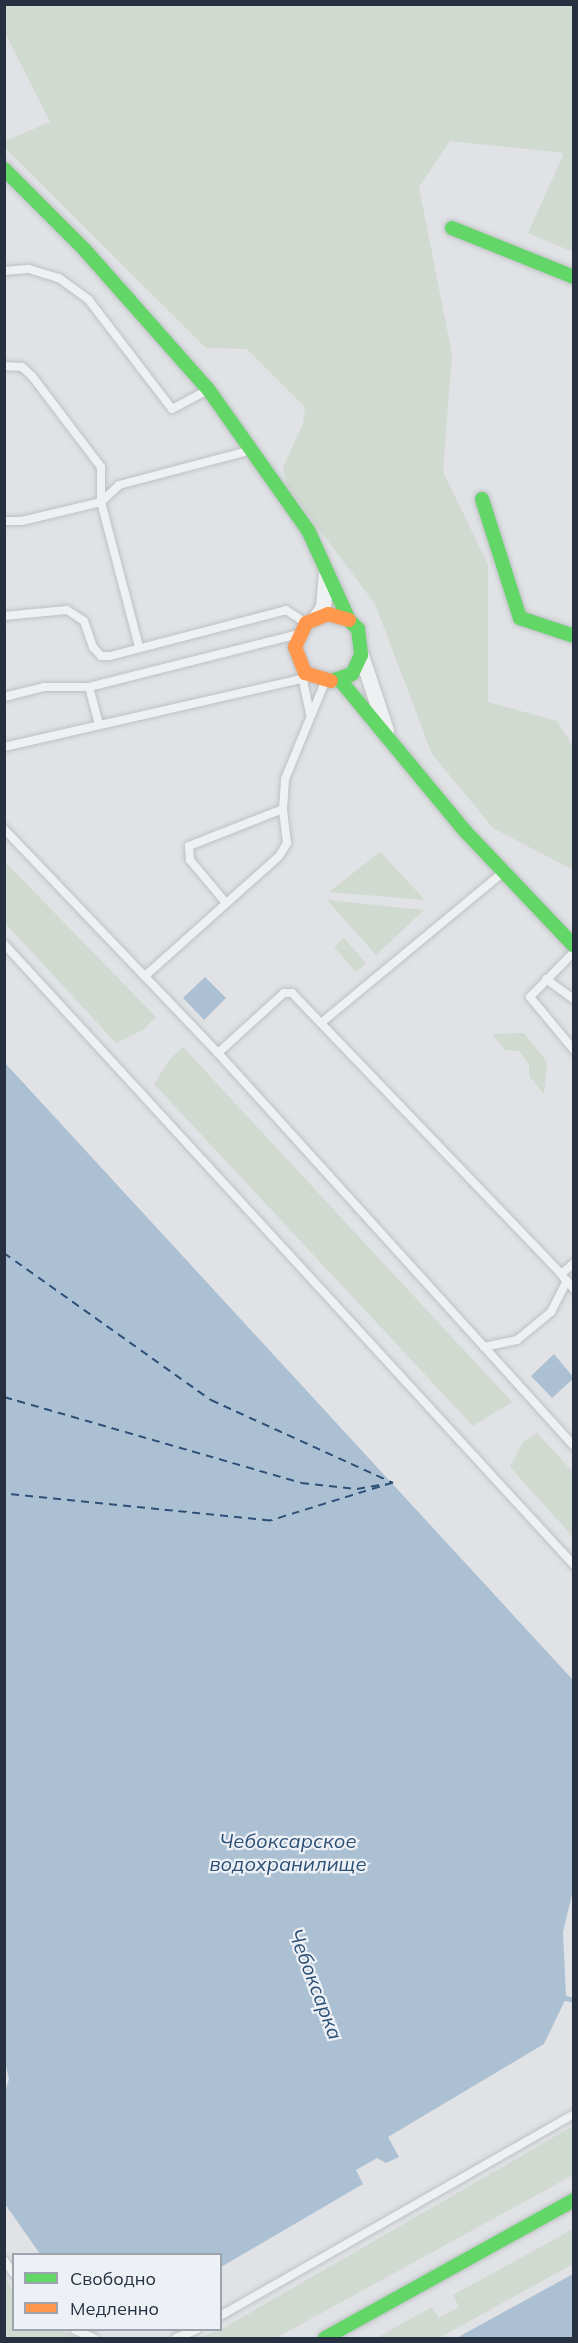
<!DOCTYPE html>
<meta charset="utf-8">
<style>
body{margin:0}
#map{position:relative;width:578px;height:2343px;overflow:hidden;background:#e0e2e5;font-family:Mulish,sans-serif}
div>[style]{position:absolute}
[style*='--x']{left:calc(var(--x)*1px);top:calc(var(--y)*1px);width:calc(var(--w)*1px);rotate:calc(var(--a)*1deg)}
.green>*{inset:0;background:#d1dad0}
.water>*{inset:0;background:#acc0d3}
.stream>*{height:5px;margin:-2.5px;padding:0 2.5px;transform-origin:2.5px;border-radius:2.5px;background:#acc0d3}
.ferry>*{height:1.5px;margin-top:-0.75px;transform-origin:0;background:repeating-linear-gradient(90deg,#2d5077 0 8px,transparent 0 14px)}
.roads{filter:drop-shadow(0 0 2px #bec0c3) drop-shadow(0 0 2px #bec0c3)}
.lane>*{height:8px;margin:-4px;padding:0 4px;transform-origin:4px;border-radius:4px;background:#eff0f2}
.street>*{height:15px;margin:-7.5px;padding:0 7.5px;transform-origin:7.5px;border-radius:7.5px;background:#eff0f2}
.fast>*{height:14px;margin:-7px;padding:0 7px;transform-origin:7px;border-radius:7px;background:#63d668}
.slow>*{height:14px;margin:-7px;padding:0 7px;transform-origin:7px;border-radius:7px;background:#ff974d}
span{translate:-50% -50%;white-space:nowrap;text-align:center;line-height:1.15;-webkit-text-stroke:4.5px #edf1f6;paint-order:stroke}
.water-label{font-size:20px;color:#2d5077;font-style:italic}
.frame{position:absolute;inset:0;border:6px solid #263040;pointer-events:none}
.legend{position:absolute;left:12px;top:2253px;width:210px;height:78px;box-sizing:border-box;background:#edf1f6;border:2px solid #9da4ad;margin:0;padding:8px 10px;list-style:none;font-size:18px;color:#263040}
.legend li{display:flex;align-items:center;gap:12px;height:30px}
.legend b{width:30px;border:2px solid #9da4ad}
</style>
<div id="map">
<div class="green">
<i style="clip-path:polygon(5px 5px,573px 5px,573px 252px,528px 233px,564px 153px,450px 141px,419px 187px,452px 354px,443px 472px,488px 564px,488px 702px,557px 721px,573px 746px,573px 870px,493px 828px,432px 754px,375px 604px,287px 486px,283px 467px,303px 424px,305px 407px,247px 349px,206px 348px,5px 148px,5px 141px,50px 122px,5px 33px)"></i>
<i style="clip-path:polygon(380px 852px,425px 900px,329px 892px)"></i>
<i style="clip-path:polygon(5px 862px,156px 1017px,143px 1030px,116px 1043px,5px 923px)"></i>
<i style="clip-path:polygon(327px 900px,424px 910px,376px 955px)"></i>
<i style="clip-path:polygon(344px 938px,366px 963px,356px 972px,334px 947px)"></i>
<i style="clip-path:polygon(524px 1033px,547px 1062px,544px 1094px,529px 1076px,529px 1064px,519px 1051px,505px 1050px,492px 1034px)"></i>
<i style="clip-path:polygon(183px 1047px,512px 1402px,473px 1426px,154px 1084px,169px 1060px)"></i>
<i style="clip-path:polygon(537px 1433px,573px 1472px,573px 1537px,510px 1467px,523px 1442px)"></i>
<i style="clip-path:polygon(573px 2126px,573px 2175px,276px 2338px,197px 2338px,220px 2330px)"></i>
<i style="clip-path:polygon(573px 2229px,573px 2264px,439px 2338px,376px 2338px,432px 2307px,439px 2318px,459px 2307px,453px 2295px)"></i>
<i style="clip-path:polygon(5px 2276px,13px 2291px,14px 2330px,61px 2330px,76px 2338px,5px 2338px)"></i>
</div>
<div class="water">
<i style="clip-path:polygon(205px 977px,226px 998px,204px 1020px,183px 998px)"></i>
<i style="clip-path:polygon(5px 1063px,573px 1680px,574px 1886px,563px 1932px,566px 1998px,544px 2044px,388px 2137px,399px 2157px,386px 2163px,377px 2158px,356px 2170px,363px 2184px,221px 2267px,220px 2254px,40px 2254px,5px 2204px,4px 2095px,9px 2079px,4px 2058px)"></i>
<i style="clip-path:polygon(554px 1354px,574px 1378px,552px 1398px,531px 1376px)"></i>
<i style="clip-path:polygon(573px 2274px,573px 2338px,457px 2338px,462px 2335px)"></i>
</div>
<div class="stream">
<i style="--x:561;--y:1997;--w:13;--a:13"></i>
</div>
<div class="ferry">
<i style="--x:4;--y:1253;--w:254;--a:35.4"></i>
<i style="--x:211;--y:1400;--w:200;--a:24.5"></i>
<i style="--x:393;--y:1483;--w:129;--a:162.8"></i>
<i style="--x:270;--y:1521;--w:267;--a:-174.2"></i>
<i style="--x:4;--y:1397;--w:309;--a:16.1"></i>
<i style="--x:301;--y:1483;--w:56;--a:6.1"></i>
<i style="--x:357;--y:1489;--w:29;--a:-10"></i>
</div>
<div class="roads">
<div class="lane">
<i style="--x:4;--y:271;--w:25;--a:-5"></i>
<i style="--x:29;--y:269;--w:31;--a:17"></i>
<i style="--x:59;--y:278;--w:36;--a:36"></i>
<i style="--x:88;--y:299;--w:138;--a:52.6"></i>
<i style="--x:172;--y:409;--w:40;--a:-28"></i>
<i style="--x:4;--y:366;--w:18;--a:3"></i>
<i style="--x:22;--y:367;--w:13;--a:42"></i>
<i style="--x:32;--y:376;--w:114;--a:52.8"></i>
<i style="--x:101;--y:467;--w:35;--a:90"></i>
<i style="--x:101;--y:502;--w:150;--a:75.3"></i>
<i style="--x:4;--y:521;--w:18;--a:0"></i>
<i style="--x:22;--y:521;--w:81;--a:-13.5"></i>
<i style="--x:101;--y:502;--w:25;--a:-43"></i>
<i style="--x:119;--y:485;--w:133;--a:-14.8"></i>
<i style="--x:4;--y:616;--w:63;--a:-5.4"></i>
<i style="--x:67;--y:610;--w:20;--a:33"></i>
<i style="--x:84;--y:621;--w:28;--a:71"></i>
<i style="--x:93;--y:647;--w:12;--a:48"></i>
<i style="--x:101;--y:656;--w:9;--a:0"></i>
<i style="--x:110;--y:656;--w:182;--a:-14.6"></i>
<i style="--x:286;--y:610;--w:24;--a:33"></i>
<i style="--x:302;--y:676;--w:38;--a:78"></i>
<i style="--x:89;--y:687;--w:39;--a:75"></i>
<i style="--x:4;--y:697;--w:41;--a:-14"></i>
<i style="--x:44;--y:687;--w:45;--a:0"></i>
<i style="--x:89;--y:687;--w:216;--a:-14.2"></i>
<i style="--x:4;--y:747;--w:310;--a:-12.9"></i>
<i style="--x:4;--y:829;--w:310;--a:46.3"></i>
<i style="--x:218;--y:1053;--w:530;--a:47.83"></i>
<i style="--x:226;--y:903;--w:56;--a:-129.9"></i>
<i style="--x:190;--y:860;--w:14;--a:-94"></i>
<i style="--x:189;--y:846;--w:101;--a:-21.5"></i>
<i style="--x:4;--y:944;--w:843;--a:47.45"></i>
<i style="--x:574;--y:952;--w:63;--a:134.4"></i>
<i style="--x:530;--y:997;--w:69;--a:50.3"></i>
<i style="--x:145;--y:976;--w:180;--a:-41.8"></i>
<i style="--x:279;--y:856;--w:15;--a:-58"></i>
<i style="--x:287;--y:843;--w:34;--a:-97"></i>
<i style="--x:283;--y:809;--w:30;--a:-86"></i>
<i style="--x:285;--y:779;--w:105;--a:-67.6"></i>
<i style="--x:546;--y:979;--w:34;--a:36"></i>
<i style="--x:321;--y:1023;--w:235;--a:-39.6"></i>
<i style="--x:218;--y:1053;--w:89;--a:-42.3"></i>
<i style="--x:284;--y:993;--w:8;--a:0"></i>
<i style="--x:292;--y:993;--w:389;--a:46.2"></i>
<i style="--x:561;--y:1274;--w:17;--a:-40"></i>
<i style="--x:564;--y:1278;--w:15;--a:48"></i>
<i style="--x:484;--y:1347;--w:34;--a:-12"></i>
<i style="--x:517;--y:1340;--w:44;--a:-39.5"></i>
<i style="--x:551;--y:1312;--w:35;--a:-63"></i>
<i style="--x:4;--y:2260;--w:17;--a:54"></i>
<i style="--x:220;--y:2316;--w:408;--a:-29.7"></i>
<i style="--x:75;--y:2330;--w:21;--a:23"></i>
<i style="--x:176;--y:2338;--w:22;--a:-22"></i>
</div>
<div class="street">
<i style="--x:316;--y:617;--w:12;--a:-55"></i>
<i style="--x:323;--y:607;--w:32;--a:-85"></i>
<i style="--x:361;--y:655;--w:79;--a:71.6"></i>
</div>
<div class="fast">
<i style="--x:4;--y:169;--w:113;--a:45"></i>
<i style="--x:84;--y:249;--w:187;--a:48.5"></i>
<i style="--x:208;--y:389;--w:173;--a:54.7"></i>
<i style="--x:308;--y:530;--w:99;--a:65.5"></i>
<i style="--x:349;--y:620;--w:13;--a:45"></i>
<i style="--x:358;--y:629;--w:26;--a:83"></i>
<i style="--x:361;--y:655;--w:21;--a:115"></i>
<i style="--x:352;--y:674;--w:22;--a:162"></i>
<i style="--x:452;--y:228;--w:131;--a:21.9"></i>
<i style="--x:482;--y:499;--w:125;--a:72.3"></i>
<i style="--x:520;--y:618;--w:57;--a:18.4"></i>
<i style="--x:340;--y:680;--w:196;--a:50.4"></i>
<i style="--x:465;--y:831;--w:158;--a:46.5"></i>
<i style="--x:325;--y:2338;--w:285;--a:-29"></i>
</div>
<div class="slow">
<i style="--x:331;--y:681;--w:27;--a:-163"></i>
<i style="--x:305;--y:673;--w:28;--a:-111"></i>
<i style="--x:295;--y:647;--w:26;--a:-65"></i>
<i style="--x:306;--y:623;--w:24;--a:-22"></i>
<i style="--x:328;--y:614;--w:22;--a:16"></i>
</div>
</div>
<div class="water-label">
<span style="left:288px;top:1852px">Чебоксарское<br>водохранилище</span>
<span style="left:316px;top:1984px;rotate:69deg">Чебоксарка</span>
</div>
<div class="frame"></div>
<ul class="legend">
<li><b style="height:8px;background:#63d668"></b>Свободно</li>
<li><b style="height:8px;background:#ff974d"></b>Медленно</li>
</ul>
</div>
